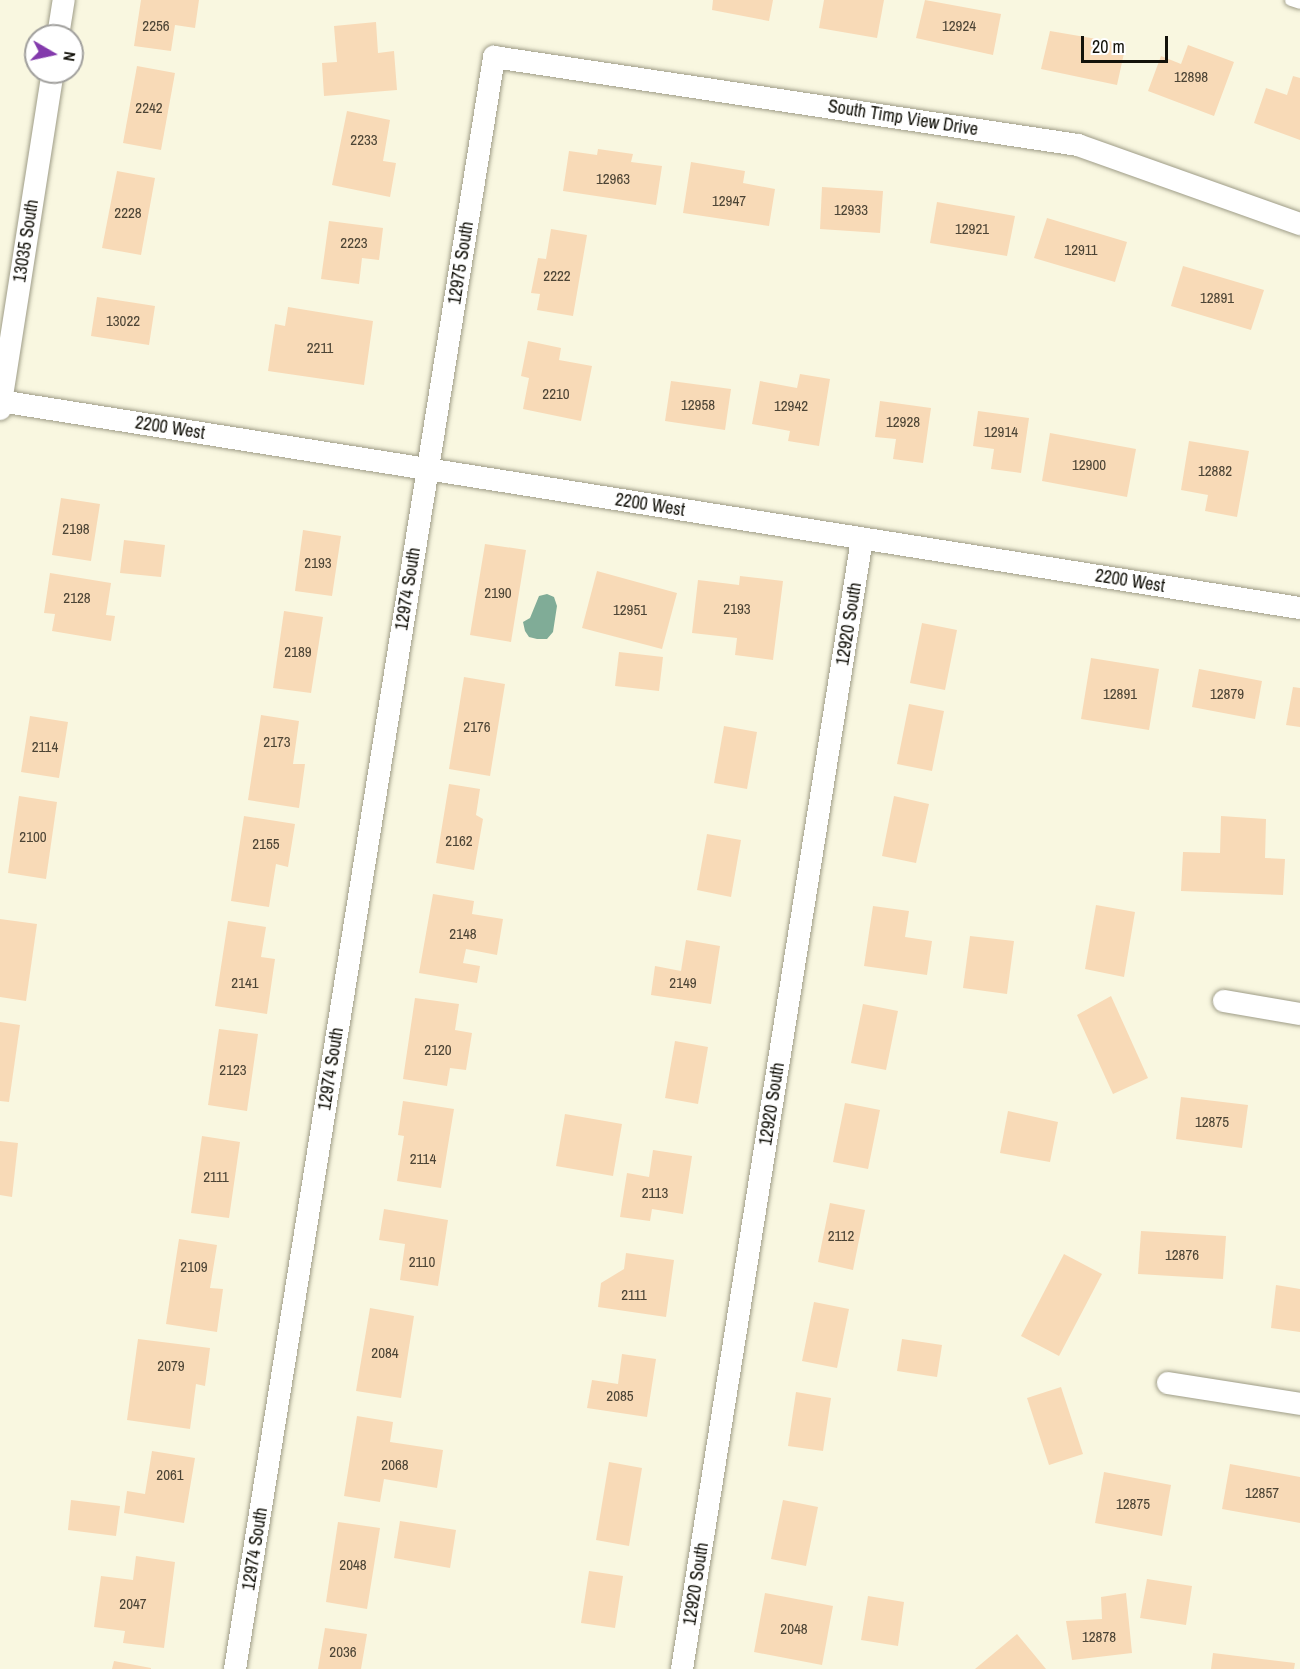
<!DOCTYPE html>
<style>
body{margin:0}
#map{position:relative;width:1300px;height:1669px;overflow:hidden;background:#f9f7e0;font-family:"Archivo Narrow",sans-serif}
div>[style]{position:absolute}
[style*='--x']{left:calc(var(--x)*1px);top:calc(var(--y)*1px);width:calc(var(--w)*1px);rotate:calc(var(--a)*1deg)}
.water>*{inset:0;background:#80ac97}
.building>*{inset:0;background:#f8dab7}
.roads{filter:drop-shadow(0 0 2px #9e9c87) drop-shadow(0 0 2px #9e9c87)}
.lane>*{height:12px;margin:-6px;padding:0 6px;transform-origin:6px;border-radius:6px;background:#fff}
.street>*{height:22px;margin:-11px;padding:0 11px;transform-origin:11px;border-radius:11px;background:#fff}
span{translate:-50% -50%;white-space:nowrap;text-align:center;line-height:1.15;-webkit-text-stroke:4.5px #fff;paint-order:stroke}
.number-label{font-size:15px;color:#4c4435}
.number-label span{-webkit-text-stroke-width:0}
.street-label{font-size:18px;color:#13120a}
.north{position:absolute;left:24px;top:24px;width:60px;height:60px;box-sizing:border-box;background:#fff;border:2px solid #a1a09d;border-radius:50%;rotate:99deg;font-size:16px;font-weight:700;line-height:24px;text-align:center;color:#13120a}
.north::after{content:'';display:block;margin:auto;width:21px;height:27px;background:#833aac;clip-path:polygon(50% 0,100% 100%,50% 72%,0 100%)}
.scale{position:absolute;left:1081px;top:36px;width:87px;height:27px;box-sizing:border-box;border:3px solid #13120a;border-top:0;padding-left:8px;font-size:18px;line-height:21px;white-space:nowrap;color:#13120a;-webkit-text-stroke:4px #fff;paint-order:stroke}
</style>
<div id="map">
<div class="water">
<i style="clip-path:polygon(547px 594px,554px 597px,557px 606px,553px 632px,547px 639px,537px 639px,529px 637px,525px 631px,523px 622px,530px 618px,539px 596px)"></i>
</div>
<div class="building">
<i style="clip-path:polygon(141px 0,199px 0,195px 28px,175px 25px,171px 51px,134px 46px)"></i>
<i style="clip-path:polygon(713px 0,773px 0,769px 21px,712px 10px)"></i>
<i style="clip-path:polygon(824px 0,884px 0,877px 38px,819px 28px)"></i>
<i style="clip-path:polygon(925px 0,1001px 14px,993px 55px,916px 38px)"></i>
<i style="clip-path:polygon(376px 22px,378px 53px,394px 51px,397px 90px,324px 96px,322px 63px,337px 62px,334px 26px)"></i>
<i style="clip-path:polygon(1050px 31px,1126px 44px,1117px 85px,1041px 69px)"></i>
<i style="clip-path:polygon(1188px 45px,1234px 62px,1214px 116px,1148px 91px,1161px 56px,1181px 64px)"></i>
<i style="clip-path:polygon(137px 66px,175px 73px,161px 150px,123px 143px)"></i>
<i style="clip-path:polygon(1293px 76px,1300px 78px,1300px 140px,1254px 123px,1266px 88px,1287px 95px)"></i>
<i style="clip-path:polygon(347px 111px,390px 120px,383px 161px,396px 163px,390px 197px,332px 185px)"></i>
<i style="clip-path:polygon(598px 149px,633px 154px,631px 162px,662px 166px,656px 205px,563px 191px,569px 151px,597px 155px)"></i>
<i style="clip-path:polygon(691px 162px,745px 171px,743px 183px,775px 189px,769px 226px,683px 213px)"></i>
<i style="clip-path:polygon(117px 171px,155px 178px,141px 255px,102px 248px)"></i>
<i style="clip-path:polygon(822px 187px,883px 191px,880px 233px,820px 229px)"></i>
<i style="clip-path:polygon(937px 202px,1015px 216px,1007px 256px,930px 243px)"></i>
<i style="clip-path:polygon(1047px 218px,1127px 242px,1115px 282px,1034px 258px)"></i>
<i style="clip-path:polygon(329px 221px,383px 228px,379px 260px,362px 258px,359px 284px,321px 279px)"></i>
<i style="clip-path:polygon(551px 229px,587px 235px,573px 316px,537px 310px,540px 294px,531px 293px,538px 258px,546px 259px)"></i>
<i style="clip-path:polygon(1183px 266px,1264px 290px,1251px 330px,1171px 306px)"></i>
<i style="clip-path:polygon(97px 297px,155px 306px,149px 345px,91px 336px)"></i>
<i style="clip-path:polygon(288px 307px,373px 321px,364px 385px,268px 371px,275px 324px,285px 326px)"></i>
<i style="clip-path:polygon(528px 341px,561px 348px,559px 360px,592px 366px,581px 421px,523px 409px,529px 378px,521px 376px)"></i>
<i style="clip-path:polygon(800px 374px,830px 379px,819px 446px,788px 441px,790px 431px,752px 424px,760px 381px,797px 388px)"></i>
<i style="clip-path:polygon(671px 381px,731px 389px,725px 430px,665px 421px)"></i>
<i style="clip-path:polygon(880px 401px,931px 408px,923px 463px,893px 459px,896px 439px,875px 437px)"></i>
<i style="clip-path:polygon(978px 411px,1029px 418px,1021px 473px,991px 469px,994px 449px,973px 446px)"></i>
<i style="clip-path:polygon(1050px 433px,1136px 449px,1127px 497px,1042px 481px)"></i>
<i style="clip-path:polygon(1189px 441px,1249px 451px,1237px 517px,1205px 511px,1208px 495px,1181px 490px)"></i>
<i style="clip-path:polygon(61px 498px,100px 504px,91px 561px,52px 555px)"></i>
<i style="clip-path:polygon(303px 530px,341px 536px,332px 596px,295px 591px)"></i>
<i style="clip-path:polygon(124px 540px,165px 545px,161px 577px,120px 573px)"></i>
<i style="clip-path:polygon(485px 544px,526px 550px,511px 642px,470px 635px)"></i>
<i style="clip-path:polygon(597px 571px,677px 593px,662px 649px,582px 628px)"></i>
<i style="clip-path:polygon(50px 573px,111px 583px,106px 615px,115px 616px,111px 641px,52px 631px,55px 614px,44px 613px)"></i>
<i style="clip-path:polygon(740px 576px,783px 581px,773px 660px,735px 655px,737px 638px,692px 633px,698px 580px,739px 585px)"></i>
<i style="clip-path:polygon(284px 611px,323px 617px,311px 693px,273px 688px)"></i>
<i style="clip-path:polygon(922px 623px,957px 630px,945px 690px,910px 683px)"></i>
<i style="clip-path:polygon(619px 652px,663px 657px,659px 691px,615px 686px)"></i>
<i style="clip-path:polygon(1091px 658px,1159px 669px,1149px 730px,1081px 719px)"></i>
<i style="clip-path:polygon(1199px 669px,1262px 681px,1255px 719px,1192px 707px)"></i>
<i style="clip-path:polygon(464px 677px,505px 684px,490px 776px,449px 769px)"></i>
<i style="clip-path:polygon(1293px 687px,1300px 688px,1300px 727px,1286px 725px)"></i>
<i style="clip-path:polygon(909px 704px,944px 711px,932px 771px,897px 764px)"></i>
<i style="clip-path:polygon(261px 715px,299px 721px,293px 764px,305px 764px,299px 808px,248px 800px)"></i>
<i style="clip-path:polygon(30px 716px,68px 722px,59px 778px,21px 772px)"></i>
<i style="clip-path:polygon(724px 726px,757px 732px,747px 789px,714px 783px)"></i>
<i style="clip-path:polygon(449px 784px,480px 789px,476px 815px,483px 819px,474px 870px,436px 863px)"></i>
<i style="clip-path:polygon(19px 796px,57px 802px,46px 879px,8px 873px)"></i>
<i style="clip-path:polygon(894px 796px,929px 804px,916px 863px,882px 856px)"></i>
<i style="clip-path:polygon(244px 816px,295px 824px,288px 867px,276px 864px,269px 907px,231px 901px)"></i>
<i style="clip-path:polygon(1221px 816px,1266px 819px,1265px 858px,1285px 859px,1283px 895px,1181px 891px,1183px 852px,1220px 853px)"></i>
<i style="clip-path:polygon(707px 834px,741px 840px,731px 897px,697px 890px)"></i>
<i style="clip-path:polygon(433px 894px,474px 901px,472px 914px,503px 919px,497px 955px,466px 949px,463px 963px,480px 966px,477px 983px,419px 973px)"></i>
<i style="clip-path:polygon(1096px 905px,1135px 912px,1124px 977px,1085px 969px)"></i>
<i style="clip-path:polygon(873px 906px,909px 911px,905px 937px,932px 941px,927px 975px,864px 966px)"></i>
<i style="clip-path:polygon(0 919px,37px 924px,26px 1001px,0 997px)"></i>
<i style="clip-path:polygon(228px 921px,266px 927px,261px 957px,275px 959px,267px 1014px,215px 1006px)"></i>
<i style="clip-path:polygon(970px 936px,1014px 941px,1007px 994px,963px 988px)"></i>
<i style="clip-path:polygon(686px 940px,720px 946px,711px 1004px,651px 995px,655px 966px,681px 971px)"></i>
<i style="clip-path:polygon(1111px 996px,1148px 1078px,1113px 1094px,1077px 1015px)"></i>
<i style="clip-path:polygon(415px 998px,459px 1004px,455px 1030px,472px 1033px,466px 1070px,450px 1068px,447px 1086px,403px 1079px)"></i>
<i style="clip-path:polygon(863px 1004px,898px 1011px,886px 1070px,851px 1063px)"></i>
<i style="clip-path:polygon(0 1022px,20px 1025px,9px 1102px,0 1101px)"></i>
<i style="clip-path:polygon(219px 1029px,258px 1034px,247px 1111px,208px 1105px)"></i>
<i style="clip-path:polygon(675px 1041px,708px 1047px,698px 1104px,665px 1098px)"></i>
<i style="clip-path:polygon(1181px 1097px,1248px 1105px,1242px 1148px,1176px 1139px)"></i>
<i style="clip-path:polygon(403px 1101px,454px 1109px,441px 1188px,397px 1181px,404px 1136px,398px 1135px)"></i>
<i style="clip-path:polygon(845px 1103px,880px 1110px,868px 1169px,833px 1162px)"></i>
<i style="clip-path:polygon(1008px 1111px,1058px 1122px,1050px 1162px,1000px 1153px)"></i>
<i style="clip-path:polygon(565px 1114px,622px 1124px,613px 1176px,556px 1166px)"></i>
<i style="clip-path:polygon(202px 1136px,240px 1142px,229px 1218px,191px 1213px)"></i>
<i style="clip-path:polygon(0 1141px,18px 1143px,12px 1197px,0 1195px)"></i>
<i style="clip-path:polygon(653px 1150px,692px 1156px,683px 1214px,652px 1209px,650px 1221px,620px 1217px,627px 1173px,649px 1177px)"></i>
<i style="clip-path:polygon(830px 1203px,865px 1210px,853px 1270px,818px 1262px)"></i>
<i style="clip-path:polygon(384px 1209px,448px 1220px,438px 1286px,400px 1280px,405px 1244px,379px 1240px)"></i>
<i style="clip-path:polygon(1141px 1231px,1226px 1236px,1223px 1279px,1138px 1274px)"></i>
<i style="clip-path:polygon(179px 1239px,217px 1245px,210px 1288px,223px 1289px,217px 1332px,166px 1324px)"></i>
<i style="clip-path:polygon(626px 1253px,674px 1260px,666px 1317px,598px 1307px,601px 1283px,624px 1269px)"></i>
<i style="clip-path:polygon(1064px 1254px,1102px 1274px,1059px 1356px,1021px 1336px)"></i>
<i style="clip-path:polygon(1276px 1285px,1300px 1289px,1300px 1332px,1271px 1328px)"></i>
<i style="clip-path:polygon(814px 1302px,849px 1309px,837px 1368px,802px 1361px)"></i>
<i style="clip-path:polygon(370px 1308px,414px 1316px,401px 1398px,356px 1391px)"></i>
<i style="clip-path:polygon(138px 1339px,210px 1348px,205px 1386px,196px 1384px,190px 1429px,127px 1420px)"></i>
<i style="clip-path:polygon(902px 1339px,942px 1345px,937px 1377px,897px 1371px)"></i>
<i style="clip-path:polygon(622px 1354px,656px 1359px,647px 1417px,587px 1408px,592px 1380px,618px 1384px)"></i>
<i style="clip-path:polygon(1061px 1387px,1083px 1454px,1049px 1465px,1027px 1398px)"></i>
<i style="clip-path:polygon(796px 1392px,831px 1398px,823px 1451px,788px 1446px)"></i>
<i style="clip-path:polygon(357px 1416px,393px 1422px,390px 1442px,443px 1450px,437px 1488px,384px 1479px,380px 1502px,344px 1496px)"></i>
<i style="clip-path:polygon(152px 1451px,195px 1458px,184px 1523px,124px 1513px,127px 1491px,145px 1494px)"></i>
<i style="clip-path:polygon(609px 1462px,642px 1468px,629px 1546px,596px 1540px)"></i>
<i style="clip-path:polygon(1230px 1464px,1300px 1477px,1300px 1523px,1222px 1509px)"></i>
<i style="clip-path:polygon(1104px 1472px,1171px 1485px,1162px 1536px,1095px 1523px)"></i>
<i style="clip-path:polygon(71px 1500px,120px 1506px,116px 1536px,68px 1530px)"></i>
<i style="clip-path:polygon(783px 1500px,818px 1507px,806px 1566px,771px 1559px)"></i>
<i style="clip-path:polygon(400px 1521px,456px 1530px,450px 1568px,394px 1558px)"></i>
<i style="clip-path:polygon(338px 1522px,380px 1528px,367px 1609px,326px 1602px)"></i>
<i style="clip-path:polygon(136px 1556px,175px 1562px,164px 1648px,123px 1643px,125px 1631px,94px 1627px,101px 1576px,133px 1580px)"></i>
<i style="clip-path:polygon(589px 1571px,623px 1576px,615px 1628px,581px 1623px)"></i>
<i style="clip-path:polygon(1147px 1579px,1192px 1586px,1186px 1625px,1140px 1618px)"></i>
<i style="clip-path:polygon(765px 1593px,833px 1606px,822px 1665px,754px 1652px)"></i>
<i style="clip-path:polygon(1126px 1593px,1132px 1653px,1072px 1660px,1066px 1621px,1102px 1619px,1101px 1597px)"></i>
<i style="clip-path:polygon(868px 1596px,904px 1602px,898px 1646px,861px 1640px)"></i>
<i style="clip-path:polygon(325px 1628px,367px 1634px,361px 1669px,318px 1669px)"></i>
<i style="clip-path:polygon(1017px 1634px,1046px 1669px,975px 1669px)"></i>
<i style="clip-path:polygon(1213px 1653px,1295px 1663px,1294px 1669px,1211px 1669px)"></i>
<i style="clip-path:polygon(114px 1661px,151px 1668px,151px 1669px,112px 1669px)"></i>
</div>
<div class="roads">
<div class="lane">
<i style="--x:1291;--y:0;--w:9;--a:18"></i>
</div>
<div class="street">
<i style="--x:58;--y:36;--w:36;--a:-81"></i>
<i style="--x:0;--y:401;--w:1316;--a:9.05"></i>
<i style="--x:0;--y:409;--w:341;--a:-81.1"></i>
<i style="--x:1224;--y:1001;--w:77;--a:9.7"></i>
<i style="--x:1168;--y:1383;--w:134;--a:9"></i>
<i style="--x:235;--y:1669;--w:1633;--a:-80.87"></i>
<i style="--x:494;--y:57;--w:591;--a:8.57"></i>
<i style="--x:1078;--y:145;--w:236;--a:19.6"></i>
<i style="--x:682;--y:1669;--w:1144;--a:-80.95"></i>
</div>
</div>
<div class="number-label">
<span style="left:156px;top:26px">2256</span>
<span style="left:959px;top:26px">12924</span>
<span style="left:1191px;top:77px">12898</span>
<span style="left:149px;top:108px">2242</span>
<span style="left:364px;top:140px">2233</span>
<span style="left:613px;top:179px">12963</span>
<span style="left:729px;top:201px">12947</span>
<span style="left:851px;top:210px">12933</span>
<span style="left:128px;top:213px">2228</span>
<span style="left:972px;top:229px">12921</span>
<span style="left:354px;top:243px">2223</span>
<span style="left:1081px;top:250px">12911</span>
<span style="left:557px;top:276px">2222</span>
<span style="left:1217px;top:298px">12891</span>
<span style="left:123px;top:321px">13022</span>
<span style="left:320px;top:348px">2211</span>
<span style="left:556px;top:394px">2210</span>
<span style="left:698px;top:405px">12958</span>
<span style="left:791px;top:406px">12942</span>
<span style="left:903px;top:422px">12928</span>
<span style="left:1001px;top:432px">12914</span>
<span style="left:1089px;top:465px">12900</span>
<span style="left:1215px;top:471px">12882</span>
<span style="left:76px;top:529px">2198</span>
<span style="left:318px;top:563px">2193</span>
<span style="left:498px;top:593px">2190</span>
<span style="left:77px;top:598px">2128</span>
<span style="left:737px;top:609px">2193</span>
<span style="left:630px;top:610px">12951</span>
<span style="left:298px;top:652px">2189</span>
<span style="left:1120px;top:694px">12891</span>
<span style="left:1227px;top:694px">12879</span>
<span style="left:477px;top:727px">2176</span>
<span style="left:277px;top:742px">2173</span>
<span style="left:45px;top:747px">2114</span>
<span style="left:33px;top:837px">2100</span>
<span style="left:459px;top:841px">2162</span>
<span style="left:266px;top:844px">2155</span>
<span style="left:463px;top:934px">2148</span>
<span style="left:245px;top:983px">2141</span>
<span style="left:683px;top:983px">2149</span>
<span style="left:438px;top:1050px">2120</span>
<span style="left:233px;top:1070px">2123</span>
<span style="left:1212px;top:1122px">12875</span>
<span style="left:423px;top:1159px">2114</span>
<span style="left:216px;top:1177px">2111</span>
<span style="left:655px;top:1193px">2113</span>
<span style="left:841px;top:1236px">2112</span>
<span style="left:1182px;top:1255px">12876</span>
<span style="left:422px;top:1262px">2110</span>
<span style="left:194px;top:1267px">2109</span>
<span style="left:634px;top:1295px">2111</span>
<span style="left:385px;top:1353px">2084</span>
<span style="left:171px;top:1366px">2079</span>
<span style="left:620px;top:1396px">2085</span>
<span style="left:395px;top:1465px">2068</span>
<span style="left:170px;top:1475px">2061</span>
<span style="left:1262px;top:1493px">12857</span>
<span style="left:1133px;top:1504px">12875</span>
<span style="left:353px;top:1565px">2048</span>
<span style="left:133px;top:1604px">2047</span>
<span style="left:794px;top:1629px">2048</span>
<span style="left:1099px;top:1637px">12878</span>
<span style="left:343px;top:1652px">2036</span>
</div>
<div class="street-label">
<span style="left:903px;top:118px;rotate:9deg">South Timp View Drive</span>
<span style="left:26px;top:241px;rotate:-81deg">13035 South</span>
<span style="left:461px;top:263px;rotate:-81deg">12975 South</span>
<span style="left:170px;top:428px;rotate:9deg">2200 West</span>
<span style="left:650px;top:505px;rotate:9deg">2200 West</span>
<span style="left:1130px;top:581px;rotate:9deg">2200 West</span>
<span style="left:408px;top:589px;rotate:-81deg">12974 South</span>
<span style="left:849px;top:624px;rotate:-81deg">12920 South</span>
<span style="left:331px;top:1069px;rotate:-81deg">12974 South</span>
<span style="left:772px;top:1104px;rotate:-81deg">12920 South</span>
<span style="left:255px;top:1549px;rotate:-81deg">12974 South</span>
<span style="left:696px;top:1584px;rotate:-81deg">12920 South</span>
</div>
<div class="north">N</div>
<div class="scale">20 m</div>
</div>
